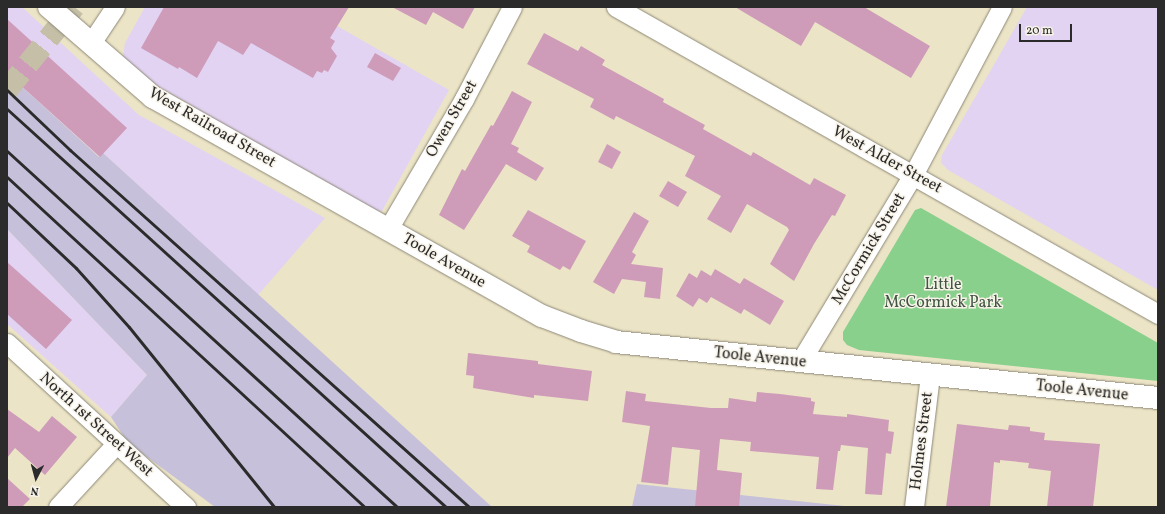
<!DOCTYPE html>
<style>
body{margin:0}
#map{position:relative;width:1165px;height:514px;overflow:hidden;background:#ece4c6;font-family:Vollkorn,serif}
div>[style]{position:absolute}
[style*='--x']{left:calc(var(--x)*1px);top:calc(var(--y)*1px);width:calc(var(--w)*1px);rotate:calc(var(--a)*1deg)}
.built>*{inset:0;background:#e3d3f3}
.industrial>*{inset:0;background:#c6c0da}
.green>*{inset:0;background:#88d08b}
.building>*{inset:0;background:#ce9cb9}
.primary-tunnel>*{height:22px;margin-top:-11px;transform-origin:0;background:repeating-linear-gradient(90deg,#c5bfa7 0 22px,transparent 0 33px)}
.roads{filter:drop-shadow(0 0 1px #8c8878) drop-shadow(0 0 1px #8c8878)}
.minor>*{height:19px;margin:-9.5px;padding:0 9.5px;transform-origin:9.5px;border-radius:9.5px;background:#fff}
.tertiary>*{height:22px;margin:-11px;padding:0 11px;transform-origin:11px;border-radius:11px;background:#fff}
.rail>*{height:3px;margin:-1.5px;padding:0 1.5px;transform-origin:1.5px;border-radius:1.5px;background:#2b2b2b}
span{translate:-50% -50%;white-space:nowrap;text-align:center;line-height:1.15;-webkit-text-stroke:3px #f7f3e8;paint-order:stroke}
.street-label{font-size:16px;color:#2b2b2b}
.park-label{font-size:16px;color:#425443}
.frame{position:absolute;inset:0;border:8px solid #2b2b2b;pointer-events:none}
.north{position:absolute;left:16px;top:458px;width:40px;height:40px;-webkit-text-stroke:3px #f7f3e8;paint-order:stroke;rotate:186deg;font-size:11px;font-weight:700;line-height:16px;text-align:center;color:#2b2b2b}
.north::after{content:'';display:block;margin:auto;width:14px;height:18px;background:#2b2b2b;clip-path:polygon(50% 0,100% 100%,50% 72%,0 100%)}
.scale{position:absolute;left:1019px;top:24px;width:53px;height:18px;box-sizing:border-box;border:2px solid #2b2b2b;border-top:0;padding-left:5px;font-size:12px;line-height:14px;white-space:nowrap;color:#2b2b2b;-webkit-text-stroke:3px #f7f3e8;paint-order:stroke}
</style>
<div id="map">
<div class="built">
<i style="clip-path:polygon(7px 7px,22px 7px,139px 115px,325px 218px,258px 295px,104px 154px,100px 157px,7px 73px)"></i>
<i style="clip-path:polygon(145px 7px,304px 7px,449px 90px,382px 211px,375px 212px,130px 70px,123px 56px,125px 43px)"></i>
<i style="clip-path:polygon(1027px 7px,1158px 7px,1158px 290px,948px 170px,941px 163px,942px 155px)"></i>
<i style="clip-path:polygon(7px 229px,147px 375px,111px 417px,7px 324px)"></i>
</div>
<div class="industrial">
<i style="clip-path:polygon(7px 73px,99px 157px,103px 153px,492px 507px,215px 507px,128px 443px,111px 417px,147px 375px,7px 229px)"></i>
<i style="clip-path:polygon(637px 484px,854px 507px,632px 507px)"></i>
</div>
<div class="green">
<i style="clip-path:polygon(921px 208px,1158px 343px,1158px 381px,859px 350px,847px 345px,843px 340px,843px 332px,915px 210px)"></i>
</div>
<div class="building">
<i style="clip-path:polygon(164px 7px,349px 7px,330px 38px,335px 41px,331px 48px,337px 56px,328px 72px,324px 70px,322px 73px,317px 71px,313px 78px,251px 43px,243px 55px,218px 41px,197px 78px,179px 67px,178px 69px,141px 48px)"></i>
<i style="clip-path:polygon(392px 7px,475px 7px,463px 29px,433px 12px,426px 25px)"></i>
<i style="clip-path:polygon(735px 7px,864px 7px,930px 46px,911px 78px,815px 22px,801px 46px)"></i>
<i style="clip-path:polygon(7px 19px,127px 128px,100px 157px,7px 73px)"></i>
<i style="clip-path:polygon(544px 33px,578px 51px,581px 46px,605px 60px,602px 65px,664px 99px,663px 102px,705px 125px,703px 129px,751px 156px,753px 152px,810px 185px,814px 178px,846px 195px,835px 216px,832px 215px,814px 244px,794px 281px,770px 264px,789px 230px,787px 227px,747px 204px,731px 233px,707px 219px,721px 196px,685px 176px,695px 156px,616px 116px,614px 120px,590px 107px,594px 99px,527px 64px)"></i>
<i style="clip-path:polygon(375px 53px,401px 68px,393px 81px,367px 67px)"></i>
<i style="clip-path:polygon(512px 91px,532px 102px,511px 144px,519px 148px,517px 152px,544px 168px,536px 181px,506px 164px,464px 230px,439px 215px,462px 169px,465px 171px,491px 125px,493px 126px)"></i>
<i style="clip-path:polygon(607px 144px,621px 152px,612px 169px,598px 162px)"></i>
<i style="clip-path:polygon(668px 181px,687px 192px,678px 207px,659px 196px)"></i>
<i style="clip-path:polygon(528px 210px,586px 241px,570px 270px,563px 266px,560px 270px,527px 252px,530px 246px,512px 236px)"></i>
<i style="clip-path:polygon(634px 212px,649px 221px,632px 252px,636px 255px,631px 264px,663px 268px,660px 299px,644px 297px,646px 282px,622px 279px,614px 294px,593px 282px)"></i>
<i style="clip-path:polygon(7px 262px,72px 320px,46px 349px,7px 314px)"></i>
<i style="clip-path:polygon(715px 269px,740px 284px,744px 278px,784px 301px,770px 325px,744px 309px,741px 314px,711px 297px,707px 303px,699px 298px,693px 307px,676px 296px,689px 273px,697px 278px,701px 270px,711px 276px)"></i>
<i style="clip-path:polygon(468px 353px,538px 361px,538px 364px,592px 371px,588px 401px,534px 395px,534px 398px,473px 388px,474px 376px,466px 375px)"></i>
<i style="clip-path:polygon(626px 391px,646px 394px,645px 401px,711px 408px,728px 408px,729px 398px,756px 402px,757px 392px,780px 394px,811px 398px,811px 401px,815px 402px,813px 414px,847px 417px,847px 414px,889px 420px,888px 431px,894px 432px,891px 454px,886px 453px,882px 495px,865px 494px,868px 448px,841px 445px,840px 451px,838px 451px,833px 490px,816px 489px,819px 457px,750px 451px,751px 442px,720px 439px,717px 470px,742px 473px,739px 507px,695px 507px,700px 450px,672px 447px,668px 485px,641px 482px,650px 426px,622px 422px)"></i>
<i style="clip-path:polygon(7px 409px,39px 432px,52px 416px,77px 437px,45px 475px,15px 448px,7px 458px)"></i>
<i style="clip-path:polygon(957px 424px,1008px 430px,1009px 425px,1030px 427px,1030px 431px,1045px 433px,1044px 440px,1100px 444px,1093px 507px,1047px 507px,1051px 471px,1028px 468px,1029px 463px,1000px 460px,1000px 463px,994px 462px,990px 507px,946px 507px)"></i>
<i style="clip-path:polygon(7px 478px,30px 499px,22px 507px,7px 507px)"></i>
</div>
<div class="primary-tunnel">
<i style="--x:7;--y:90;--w:107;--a:-51.1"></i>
</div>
<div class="roads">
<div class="minor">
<i style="--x:616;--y:7;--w:623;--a:29.53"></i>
<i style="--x:91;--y:43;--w:43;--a:-56.3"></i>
<i style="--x:388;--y:229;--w:151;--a:-59.7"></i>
<i style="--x:464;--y:99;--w:104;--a:-62.4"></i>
<i style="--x:7;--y:343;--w:243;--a:42.5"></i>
<i style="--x:800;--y:362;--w:218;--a:-58.9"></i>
<i style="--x:913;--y:175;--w:190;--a:-62.1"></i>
<i style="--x:58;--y:507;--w:86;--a:-47.4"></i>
<i style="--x:914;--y:507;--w:133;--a:-83.1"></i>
</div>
<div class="tertiary">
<i style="--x:49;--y:7;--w:138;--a:40.9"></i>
<i style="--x:153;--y:97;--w:446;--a:29.4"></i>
<i style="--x:542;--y:316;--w:42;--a:21"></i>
<i style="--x:581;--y:331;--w:37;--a:17"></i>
<i style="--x:616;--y:342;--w:545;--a:5.9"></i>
</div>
</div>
<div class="rail">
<i style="--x:7;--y:90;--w:87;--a:43.6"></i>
<i style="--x:70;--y:150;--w:535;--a:41.82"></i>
<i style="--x:7;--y:109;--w:593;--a:42.2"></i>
<i style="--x:7;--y:151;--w:528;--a:42.39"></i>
<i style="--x:7;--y:177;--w:487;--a:42.7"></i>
<i style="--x:7;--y:203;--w:95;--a:43.3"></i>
<i style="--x:76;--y:268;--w:79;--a:48.1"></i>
<i style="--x:129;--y:327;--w:231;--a:51.1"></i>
</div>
<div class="street-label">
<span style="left:452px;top:119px;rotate:-60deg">Owen Street</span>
<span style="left:212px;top:128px;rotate:30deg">West Railroad Street</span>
<span style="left:887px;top:160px;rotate:29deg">West Alder Street</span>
<span style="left:869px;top:249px;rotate:-59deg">McCormick Street</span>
<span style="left:444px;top:261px;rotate:30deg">Toole Avenue</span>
<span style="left:760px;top:358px;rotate:6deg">Toole Avenue</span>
<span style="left:1082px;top:391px;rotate:6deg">Toole Avenue</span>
<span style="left:96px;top:425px;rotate:42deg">North 1st Street West</span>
<span style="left:922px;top:441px;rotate:-83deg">Holmes Street</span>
</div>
<div class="park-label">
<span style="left:943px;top:294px">Little<br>McCormick Park</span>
</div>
<div class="frame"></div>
<div class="north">N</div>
<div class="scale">20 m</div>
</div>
